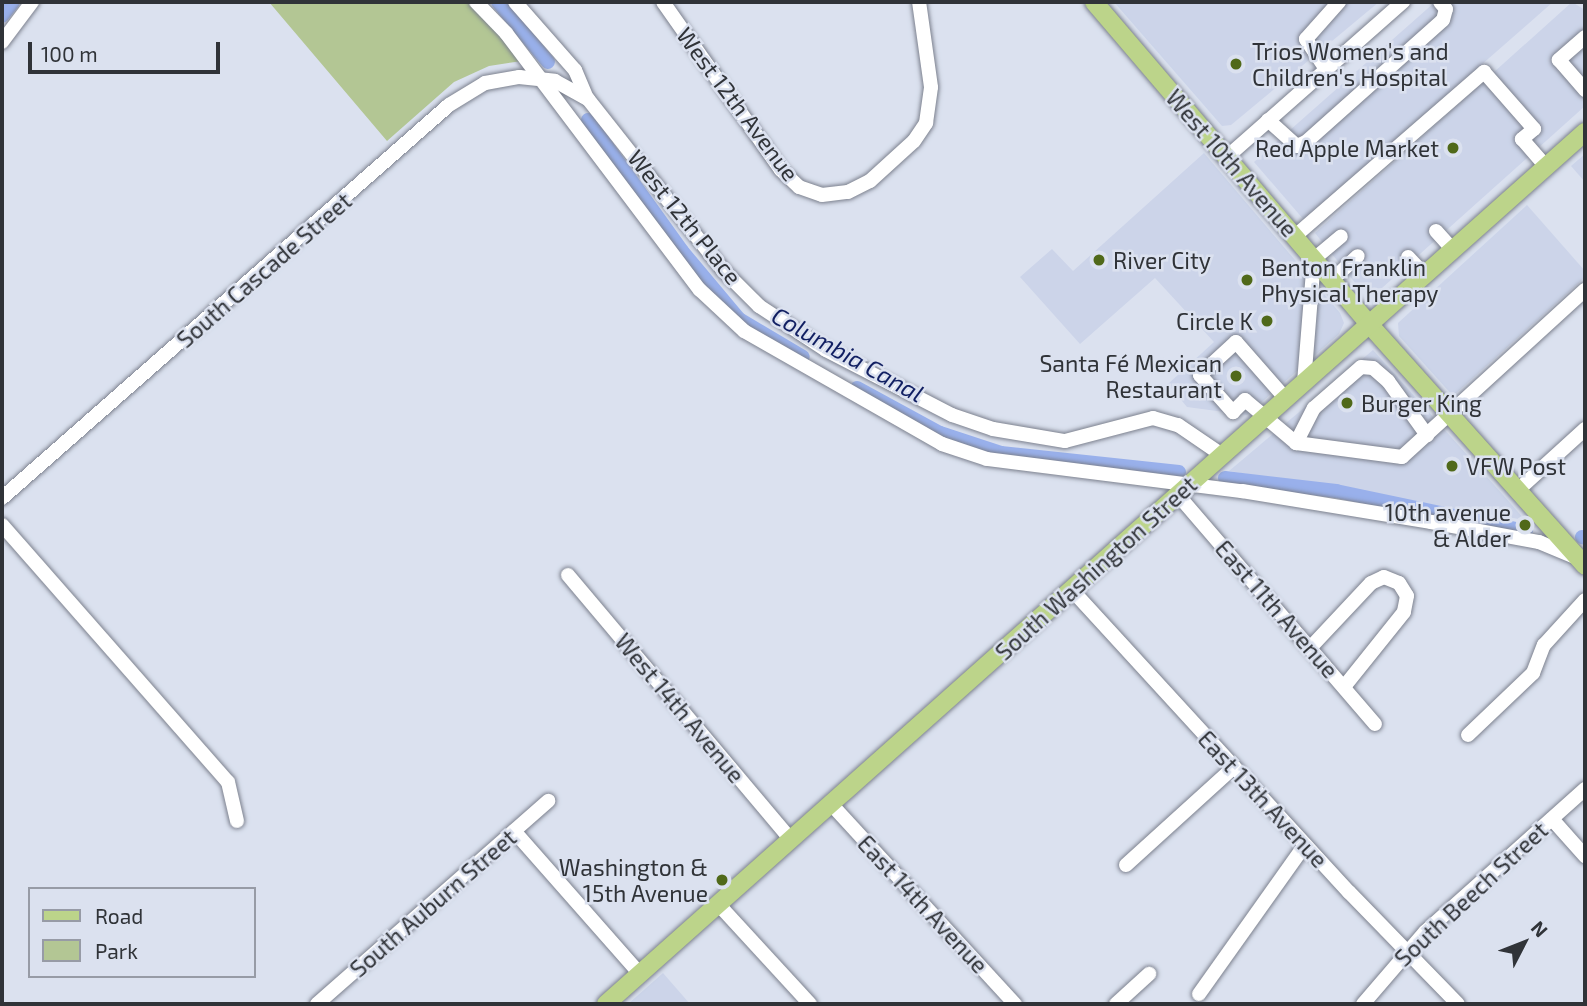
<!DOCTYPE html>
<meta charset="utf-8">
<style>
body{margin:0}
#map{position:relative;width:1587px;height:1006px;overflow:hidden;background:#dbe1ef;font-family:"Exo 2",sans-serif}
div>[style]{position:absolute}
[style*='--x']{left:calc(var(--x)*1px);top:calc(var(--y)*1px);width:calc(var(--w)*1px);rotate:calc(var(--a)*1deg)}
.built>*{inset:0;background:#ccd4e9}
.green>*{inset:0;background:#b3c694}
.canal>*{height:14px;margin:-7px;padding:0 7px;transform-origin:7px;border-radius:7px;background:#99b0eb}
.roads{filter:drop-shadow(0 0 2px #7c818e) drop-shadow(0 0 2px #7c818e)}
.minor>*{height:14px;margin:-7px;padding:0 7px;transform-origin:7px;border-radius:7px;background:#fff}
.major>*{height:18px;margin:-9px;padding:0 9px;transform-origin:9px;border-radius:9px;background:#bcd48a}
.dots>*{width:19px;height:19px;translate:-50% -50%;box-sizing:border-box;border:4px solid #dbe1ef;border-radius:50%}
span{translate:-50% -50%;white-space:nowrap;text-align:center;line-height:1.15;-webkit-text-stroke:5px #dbe1ef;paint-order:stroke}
.poi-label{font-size:23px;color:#303338}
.left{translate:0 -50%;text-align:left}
.right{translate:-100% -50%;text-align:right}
.street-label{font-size:23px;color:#303338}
.water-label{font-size:24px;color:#111f62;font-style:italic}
.frame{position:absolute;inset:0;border:4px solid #303338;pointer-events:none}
.legend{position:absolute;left:28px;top:887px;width:228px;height:91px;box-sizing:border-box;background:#dbe1ef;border:2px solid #979ba6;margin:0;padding:9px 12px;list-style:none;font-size:21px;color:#303338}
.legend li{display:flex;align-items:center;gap:14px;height:35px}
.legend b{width:35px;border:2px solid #979ba6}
.north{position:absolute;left:1489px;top:908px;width:70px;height:70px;-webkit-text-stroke:5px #dbe1ef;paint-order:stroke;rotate:48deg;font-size:19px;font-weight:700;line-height:28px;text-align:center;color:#303338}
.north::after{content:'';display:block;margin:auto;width:24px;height:32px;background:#303338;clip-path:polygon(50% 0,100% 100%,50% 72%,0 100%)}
.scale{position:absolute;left:28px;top:42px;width:192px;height:32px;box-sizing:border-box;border:4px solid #303338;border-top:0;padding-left:9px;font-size:21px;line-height:24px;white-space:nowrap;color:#303338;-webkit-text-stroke:5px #dbe1ef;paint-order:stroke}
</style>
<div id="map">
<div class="built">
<i style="clip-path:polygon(1114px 2px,1379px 2px,1231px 125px,1222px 126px)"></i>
<i style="clip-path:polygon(1435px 2px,1553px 2px,1304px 220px,1254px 162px)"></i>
<i style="clip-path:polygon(1572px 2px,1585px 10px,1585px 106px,1382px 288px,1361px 290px,1315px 233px)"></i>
<i style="clip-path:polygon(1204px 153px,1340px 313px,1344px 323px,1339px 334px,1247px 415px,1187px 407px,1168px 384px,1214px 342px,1155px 278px,1080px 344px,1020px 277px,1052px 249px,1073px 271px)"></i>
<i style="clip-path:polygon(1585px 154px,1585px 182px,1571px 166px)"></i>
<i style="clip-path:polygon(1527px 205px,1585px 271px,1585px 277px,1453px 396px,1399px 336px,1398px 323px)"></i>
<i style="clip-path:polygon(1373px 350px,1504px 496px,1525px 520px,1229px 471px)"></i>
<i style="clip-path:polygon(663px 973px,690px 1004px,628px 1004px)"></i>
</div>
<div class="green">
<i style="clip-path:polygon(269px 2px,467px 2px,487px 18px,522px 61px,489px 66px,454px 82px,387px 141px)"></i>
</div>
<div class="canal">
<i style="--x:498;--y:2;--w:78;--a:50.2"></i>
<i style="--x:2;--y:16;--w:18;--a:-52"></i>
<i style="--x:588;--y:120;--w:161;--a:54.3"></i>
<i style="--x:682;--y:251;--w:89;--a:50"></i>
<i style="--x:739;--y:319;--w:74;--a:30.7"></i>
<i style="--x:857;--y:388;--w:94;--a:28.5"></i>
<i style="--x:940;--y:433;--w:64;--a:18.2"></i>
<i style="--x:1001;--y:453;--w:179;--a:6.1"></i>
<i style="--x:1225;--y:478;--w:112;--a:6.7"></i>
<i style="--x:1336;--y:491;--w:194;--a:11.9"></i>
<i style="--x:1582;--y:537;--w:3;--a:18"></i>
</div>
<div class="roads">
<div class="minor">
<i style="--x:476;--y:2;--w:43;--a:45.9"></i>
<i style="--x:506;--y:33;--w:322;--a:53"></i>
<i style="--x:700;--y:290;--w:60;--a:43"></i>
<i style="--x:744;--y:331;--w:228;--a:29.7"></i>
<i style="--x:942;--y:444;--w:47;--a:18.4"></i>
<i style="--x:987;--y:459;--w:257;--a:7.2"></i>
<i style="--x:1242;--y:491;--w:192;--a:9.3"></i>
<i style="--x:1431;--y:522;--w:110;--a:10.5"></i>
<i style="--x:1539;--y:542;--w:41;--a:22.8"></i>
<i style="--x:515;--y:2;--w:91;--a:48.6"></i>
<i style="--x:575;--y:70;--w:30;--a:67"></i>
<i style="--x:663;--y:2;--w:205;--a:54.9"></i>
<i style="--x:781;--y:170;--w:25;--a:43"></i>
<i style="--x:799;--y:187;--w:24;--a:19"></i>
<i style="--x:822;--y:195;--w:26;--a:-7"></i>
<i style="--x:848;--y:192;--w:25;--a:-27"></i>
<i style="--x:870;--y:181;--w:59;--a:-42.3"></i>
<i style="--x:914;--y:141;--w:22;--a:-56"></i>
<i style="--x:926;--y:123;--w:36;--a:-82"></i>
<i style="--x:931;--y:87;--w:86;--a:-98"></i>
<i style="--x:1585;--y:37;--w:35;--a:139"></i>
<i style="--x:1559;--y:60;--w:40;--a:49"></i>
<i style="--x:2;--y:42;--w:50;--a:-53.1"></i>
<i style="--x:1326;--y:69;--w:36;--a:-124"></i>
<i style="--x:1306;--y:39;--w:50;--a:-48.3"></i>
<i style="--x:1268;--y:120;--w:39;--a:42"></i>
<i style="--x:1297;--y:146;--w:10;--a:-24"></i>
<i style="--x:1306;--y:142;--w:183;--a:-41.7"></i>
<i style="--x:1443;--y:20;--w:11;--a:-75"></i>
<i style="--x:1446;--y:9;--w:9;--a:-131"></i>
<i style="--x:1227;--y:157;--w:235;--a:-41.4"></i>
<i style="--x:1436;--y:231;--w:25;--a:48"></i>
<i style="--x:1294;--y:237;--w:252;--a:-41"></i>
<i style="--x:1484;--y:72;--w:76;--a:48.7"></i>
<i style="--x:1534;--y:129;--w:16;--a:140"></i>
<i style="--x:1522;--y:139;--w:37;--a:49"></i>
<i style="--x:1408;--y:257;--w:25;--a:47"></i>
<i style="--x:1332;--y:280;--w:35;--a:-43"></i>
<i style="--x:1304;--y:383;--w:124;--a:-85.4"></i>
<i style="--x:1314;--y:259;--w:35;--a:-40"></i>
<i style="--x:1286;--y:399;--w:76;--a:-131.3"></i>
<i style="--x:1236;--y:342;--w:49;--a:137.5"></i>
<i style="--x:1200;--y:375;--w:50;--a:48.3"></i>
<i style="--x:1233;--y:412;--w:17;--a:-45"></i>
<i style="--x:1245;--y:400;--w:67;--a:40.1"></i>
<i style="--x:1296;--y:443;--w:107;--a:7.5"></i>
<i style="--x:1402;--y:457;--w:248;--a:-42.4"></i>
<i style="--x:1296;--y:443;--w:39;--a:-63"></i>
<i style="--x:1314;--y:408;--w:62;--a:-41.1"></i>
<i style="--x:1361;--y:367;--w:12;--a:5"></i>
<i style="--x:1373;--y:368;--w:20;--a:41"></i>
<i style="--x:1388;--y:381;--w:67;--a:54.2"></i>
<i style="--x:1518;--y:490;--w:91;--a:-42.3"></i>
<i style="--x:1178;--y:495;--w:302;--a:49.3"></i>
<i style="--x:2;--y:498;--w:595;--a:-41.32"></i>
<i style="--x:449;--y:105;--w:42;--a:-31.4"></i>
<i style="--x:485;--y:83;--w:35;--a:-10"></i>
<i style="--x:519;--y:77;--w:36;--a:6"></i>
<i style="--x:555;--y:81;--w:38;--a:29"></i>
<i style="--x:588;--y:99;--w:218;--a:51.7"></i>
<i style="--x:723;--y:270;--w:51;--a:45"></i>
<i style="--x:759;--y:306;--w:80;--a:33.3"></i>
<i style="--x:826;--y:350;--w:142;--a:27.3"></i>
<i style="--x:952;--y:415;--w:43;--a:18.9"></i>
<i style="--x:993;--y:429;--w:73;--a:9.5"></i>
<i style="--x:1065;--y:441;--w:91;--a:-14.6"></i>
<i style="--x:1153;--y:418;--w:26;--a:16"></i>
<i style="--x:1178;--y:425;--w:53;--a:34.3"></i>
<i style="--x:2;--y:525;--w:342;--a:48.7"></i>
<i style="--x:228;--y:782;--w:40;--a:77"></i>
<i style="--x:568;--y:575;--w:346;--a:49.9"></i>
<i style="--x:1072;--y:590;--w:410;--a:47.5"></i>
<i style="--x:1349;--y:892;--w:156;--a:45.8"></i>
<i style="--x:1310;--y:648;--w:89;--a:-46.8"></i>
<i style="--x:1371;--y:583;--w:14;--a:-25"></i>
<i style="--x:1384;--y:577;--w:16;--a:22"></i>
<i style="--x:1399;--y:583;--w:15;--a:58"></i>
<i style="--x:1407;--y:596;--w:16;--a:101"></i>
<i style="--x:1404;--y:612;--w:96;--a:128.7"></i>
<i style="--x:1468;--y:735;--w:90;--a:-43.6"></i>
<i style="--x:1533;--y:673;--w:30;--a:-69"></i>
<i style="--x:1544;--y:645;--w:61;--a:-47.7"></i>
<i style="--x:831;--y:804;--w:272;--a:47.4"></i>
<i style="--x:1552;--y:819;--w:50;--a:48.3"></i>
<i style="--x:514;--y:831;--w:191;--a:48.6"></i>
<i style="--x:1126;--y:865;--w:146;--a:-42.2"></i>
<i style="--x:718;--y:904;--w:136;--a:47.4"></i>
<i style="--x:1199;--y:994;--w:183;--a:-54.6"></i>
<i style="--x:317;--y:1004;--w:308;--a:-41.3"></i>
<i style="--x:1116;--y:1004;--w:45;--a:-42.3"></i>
<i style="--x:1363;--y:1004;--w:95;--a:-49.3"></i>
<i style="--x:1425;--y:932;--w:215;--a:-41.8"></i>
</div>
<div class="major">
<i style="--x:1094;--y:2;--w:423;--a:49.5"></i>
<i style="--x:1369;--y:324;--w:324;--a:48.2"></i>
<i style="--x:606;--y:1004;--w:1311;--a:-41.69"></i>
</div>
</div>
<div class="dots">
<i style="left:1236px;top:64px;background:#506919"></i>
<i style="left:1453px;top:148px;background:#506919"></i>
<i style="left:1099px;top:260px;background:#506919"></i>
<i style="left:1247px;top:280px;background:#506919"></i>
<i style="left:1267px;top:321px;background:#506919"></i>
<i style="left:1236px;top:376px;background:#506919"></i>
<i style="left:1347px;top:403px;background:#506919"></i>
<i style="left:1452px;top:466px;background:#506919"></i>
<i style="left:1525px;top:525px;background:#506919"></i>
<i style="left:722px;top:880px;background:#506919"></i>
</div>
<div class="poi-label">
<span class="left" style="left:1252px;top:64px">Trios Women's and<br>Children's Hospital</span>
<span class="right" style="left:1439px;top:148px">Red Apple Market</span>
<span class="left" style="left:1113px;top:260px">River City</span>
<span class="left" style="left:1261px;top:280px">Benton Franklin<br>Physical Therapy</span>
<span class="right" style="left:1253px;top:321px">Circle K</span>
<span class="right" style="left:1222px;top:376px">Santa Fé Mexican<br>Restaurant</span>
<span class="left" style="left:1361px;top:403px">Burger King</span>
<span class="left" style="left:1466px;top:466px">VFW Post</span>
<span class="right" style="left:1511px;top:525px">10th avenue<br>&amp; Alder</span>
<span class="right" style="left:708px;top:880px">Washington &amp;<br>15th Avenue</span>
</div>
<div class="street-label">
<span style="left:738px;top:104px;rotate:53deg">West 12th Avenue</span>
<span style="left:1232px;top:163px;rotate:49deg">West 10th Avenue</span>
<span style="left:685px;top:217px;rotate:51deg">West 12th Place</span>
<span style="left:264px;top:270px;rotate:-41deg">South Cascade Street</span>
<span style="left:1096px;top:568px;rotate:-42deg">South Washington Street</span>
<span style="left:1277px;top:609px;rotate:49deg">East 11th Avenue</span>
<span style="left:680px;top:708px;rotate:50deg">West 14th Avenue</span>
<span style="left:1263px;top:799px;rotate:47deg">East 13th Avenue</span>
<span style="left:1471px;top:894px;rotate:-43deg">South Beech Street</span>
<span style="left:433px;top:903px;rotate:-41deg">South Auburn Street</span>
<span style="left:923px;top:904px;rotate:47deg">East 14th Avenue</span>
</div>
<div class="water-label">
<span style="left:848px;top:354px;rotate:29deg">Columbia Canal</span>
</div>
<div class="frame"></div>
<ul class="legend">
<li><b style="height:9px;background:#bcd48a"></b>Road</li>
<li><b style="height:19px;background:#b3c694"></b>Park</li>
</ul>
<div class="north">N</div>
<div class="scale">100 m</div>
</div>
